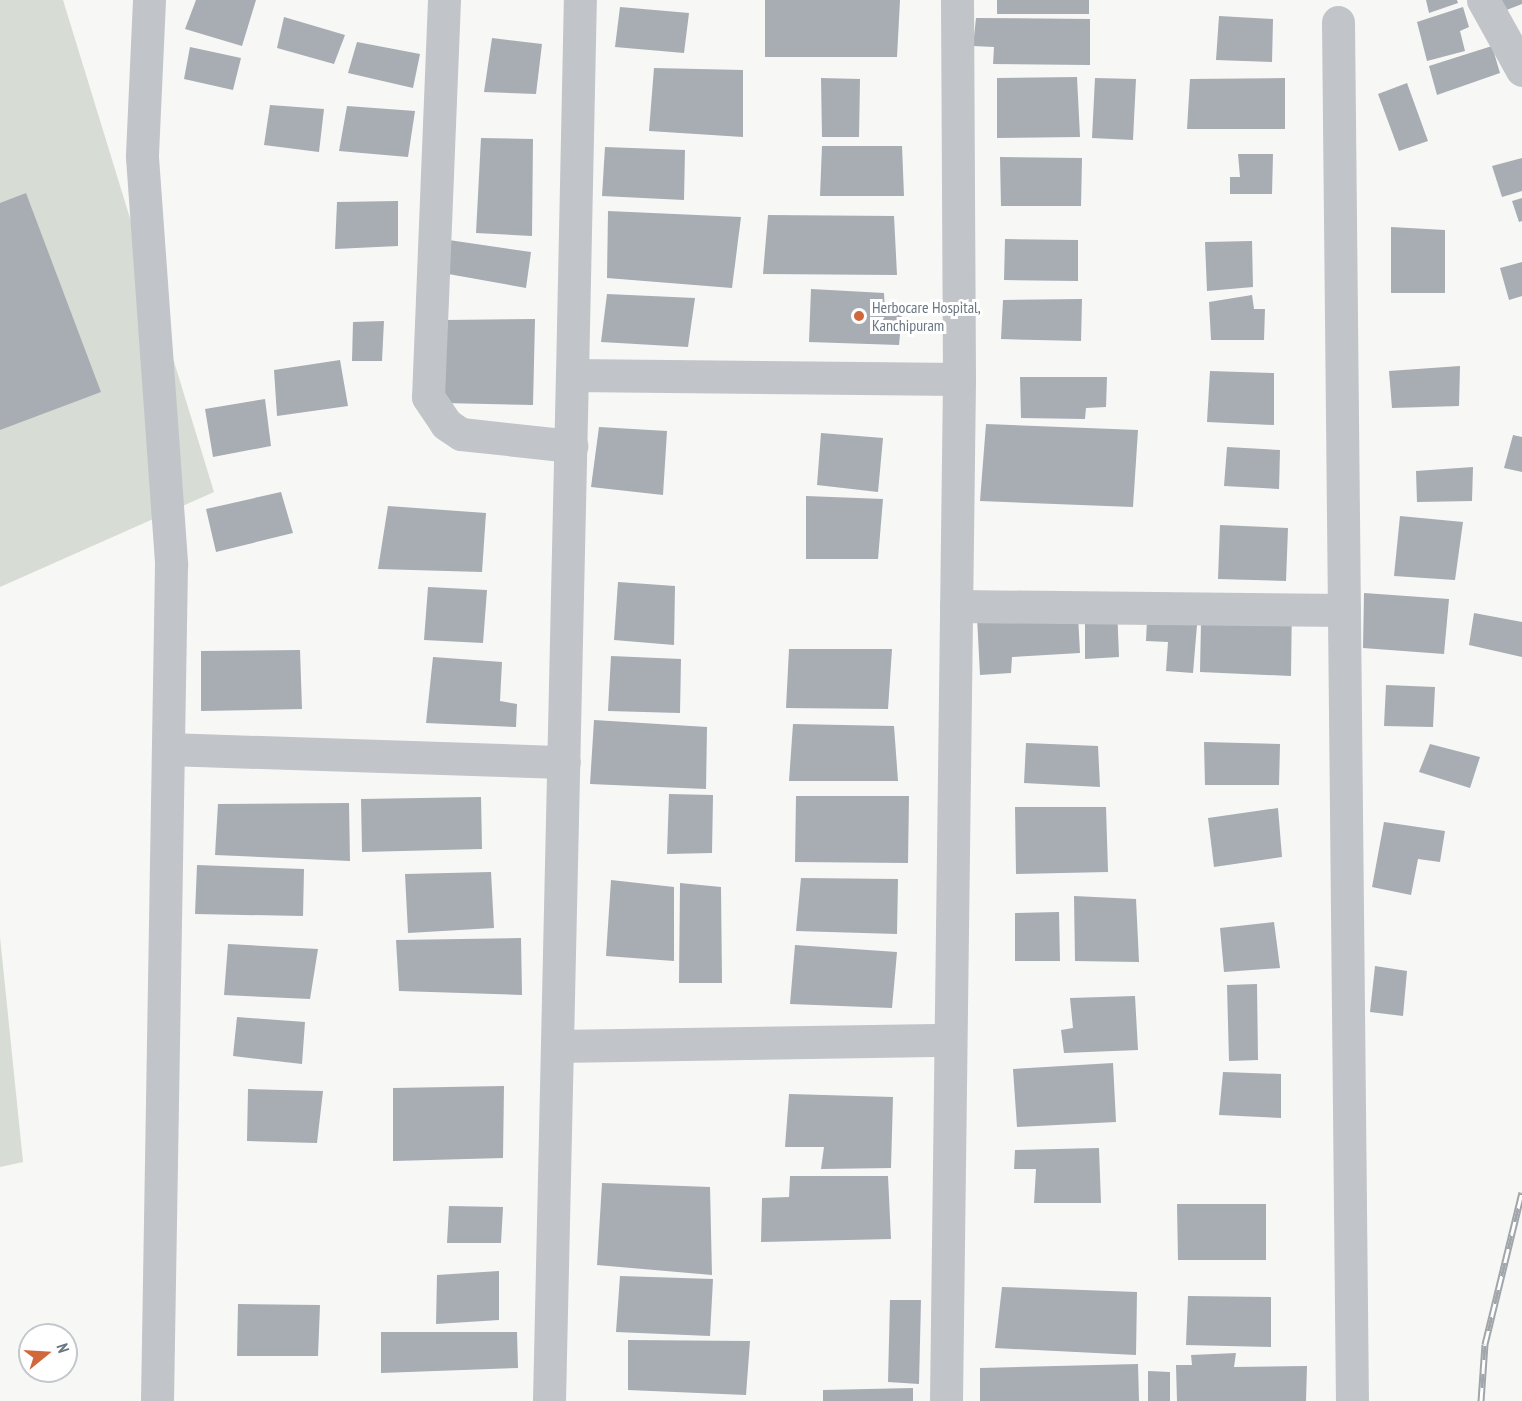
<!DOCTYPE html>
<style>
body{margin:0}
#map{position:relative;width:1522px;height:1401px;overflow:hidden;background:#f7f7f5;font-family:"PT Sans Narrow",sans-serif}
div>[style]{position:absolute}
[style*='--x']{left:calc(var(--x)*1px);top:calc(var(--y)*1px);width:calc(var(--w)*1px);rotate:calc(var(--a)*1deg)}
.green>*{inset:0;background:#d7dcd4}
.building>*{inset:0;background:#a7adb3}
.minor>*{height:33px;margin:-16.5px;padding:0 16.5px;transform-origin:16.5px;border-radius:16.5px;background:#c1c4c8}
.rail>*{height:7px;margin-top:-3.5px;transform-origin:0;background:repeating-linear-gradient(90deg,#fff 0 14px,#a1a6ab 0 28px);box-sizing:border-box;border-block:2px solid #a1a6ab}
.dots>*{width:16px;height:16px;translate:-50% -50%;box-sizing:border-box;border:3px solid #fff;border-radius:50%}
span{translate:-50% -50%;white-space:nowrap;text-align:center;line-height:1.15;-webkit-text-stroke:6px #fff;paint-order:stroke}
.poi-label{font-size:16px;color:#6a7682}
.left{translate:0 -50%;text-align:left}
.north{position:absolute;left:18px;top:1323px;width:60px;height:60px;box-sizing:border-box;background:#fff;border:2px solid #c3c8cd;border-radius:50%;rotate:72deg;font-size:16px;font-weight:700;line-height:24px;text-align:center;color:#6a7682}
.north::after{content:'';display:block;margin:auto;width:21px;height:27px;background:#d0683c;clip-path:polygon(50% 0,100% 100%,50% 72%,0 100%)}
</style>
<div id="map">
<div class="green">
<i style="clip-path:polygon(0 0,63px 0,214px 492px,0 587px)"></i>
<i style="clip-path:polygon(0 937px,23px 1162px,0 1167px)"></i>
</div>
<div class="building">
<i style="clip-path:polygon(196px 0,256px 0,242px 46px,185px 29px)"></i>
<i style="clip-path:polygon(765px 0,900px 0,897px 57px,765px 57px)"></i>
<i style="clip-path:polygon(997px 0,1089px 0,1089px 14px,997px 14px)"></i>
<i style="clip-path:polygon(1426px 0,1457px 0,1458px 3px,1429px 13px)"></i>
<i style="clip-path:polygon(1500px 0,1522px 0,1522px 4px,1504px 11px)"></i>
<i style="clip-path:polygon(620px 7px,689px 13px,684px 53px,615px 47px)"></i>
<i style="clip-path:polygon(1463px 7px,1469px 27px,1460px 31px,1465px 51px,1427px 61px,1417px 22px)"></i>
<i style="clip-path:polygon(1219px 16px,1273px 19px,1272px 62px,1216px 60px)"></i>
<i style="clip-path:polygon(284px 17px,345px 35px,334px 64px,277px 48px)"></i>
<i style="clip-path:polygon(976px 18px,1090px 19px,1090px 65px,993px 64px,994px 47px,973px 46px)"></i>
<i style="clip-path:polygon(492px 38px,542px 44px,536px 94px,484px 92px)"></i>
<i style="clip-path:polygon(357px 42px,420px 54px,413px 88px,348px 73px)"></i>
<i style="clip-path:polygon(1492px 46px,1500px 73px,1437px 95px,1429px 66px)"></i>
<i style="clip-path:polygon(190px 47px,241px 58px,233px 90px,184px 79px)"></i>
<i style="clip-path:polygon(654px 68px,743px 70px,743px 137px,649px 131px)"></i>
<i style="clip-path:polygon(1077px 77px,1080px 137px,997px 138px,997px 78px)"></i>
<i style="clip-path:polygon(821px 78px,860px 79px,859px 137px,822px 137px)"></i>
<i style="clip-path:polygon(1095px 78px,1136px 79px,1133px 140px,1092px 138px)"></i>
<i style="clip-path:polygon(1285px 78px,1285px 129px,1187px 129px,1190px 79px)"></i>
<i style="clip-path:polygon(1407px 83px,1428px 141px,1399px 151px,1378px 94px)"></i>
<i style="clip-path:polygon(270px 105px,324px 109px,319px 152px,264px 145px)"></i>
<i style="clip-path:polygon(347px 106px,415px 111px,408px 157px,339px 151px)"></i>
<i style="clip-path:polygon(481px 138px,533px 139px,532px 236px,476px 233px)"></i>
<i style="clip-path:polygon(822px 146px,902px 146px,904px 196px,820px 196px)"></i>
<i style="clip-path:polygon(605px 147px,685px 150px,684px 200px,602px 196px)"></i>
<i style="clip-path:polygon(1238px 154px,1273px 154px,1272px 194px,1230px 194px,1230px 177px,1240px 177px)"></i>
<i style="clip-path:polygon(1000px 157px,1082px 158px,1081px 206px,1001px 206px)"></i>
<i style="clip-path:polygon(1522px 158px,1522px 191px,1502px 197px,1492px 166px)"></i>
<i style="clip-path:polygon(26px 193px,101px 392px,0 430px,0 203px)"></i>
<i style="clip-path:polygon(1522px 198px,1522px 221px,1519px 222px,1512px 201px)"></i>
<i style="clip-path:polygon(398px 201px,398px 246px,335px 249px,337px 202px)"></i>
<i style="clip-path:polygon(608px 211px,741px 217px,732px 288px,607px 278px)"></i>
<i style="clip-path:polygon(768px 215px,894px 216px,897px 275px,763px 274px)"></i>
<i style="clip-path:polygon(1391px 227px,1445px 230px,1445px 293px,1391px 293px)"></i>
<i style="clip-path:polygon(442px 239px,531px 252px,526px 288px,437px 272px)"></i>
<i style="clip-path:polygon(1005px 239px,1078px 240px,1078px 281px,1004px 280px)"></i>
<i style="clip-path:polygon(1252px 241px,1253px 287px,1207px 291px,1205px 242px)"></i>
<i style="clip-path:polygon(1522px 262px,1522px 296px,1509px 300px,1500px 268px)"></i>
<i style="clip-path:polygon(811px 289px,884px 293px,885px 313px,902px 314px,899px 345px,809px 342px)"></i>
<i style="clip-path:polygon(607px 294px,695px 298px,688px 347px,601px 342px)"></i>
<i style="clip-path:polygon(1252px 295px,1254px 309px,1265px 309px,1264px 340px,1211px 340px,1209px 302px)"></i>
<i style="clip-path:polygon(1082px 299px,1081px 341px,1001px 339px,1003px 300px)"></i>
<i style="clip-path:polygon(535px 319px,533px 405px,443px 403px,445px 320px)"></i>
<i style="clip-path:polygon(384px 321px,382px 361px,352px 361px,353px 322px)"></i>
<i style="clip-path:polygon(340px 360px,348px 406px,277px 416px,274px 370px)"></i>
<i style="clip-path:polygon(1460px 366px,1459px 406px,1392px 408px,1389px 371px)"></i>
<i style="clip-path:polygon(1210px 371px,1274px 373px,1274px 425px,1207px 422px)"></i>
<i style="clip-path:polygon(1020px 377px,1107px 377px,1106px 407px,1086px 408px,1085px 419px,1021px 418px)"></i>
<i style="clip-path:polygon(265px 399px,271px 446px,213px 457px,205px 409px)"></i>
<i style="clip-path:polygon(986px 424px,1138px 430px,1133px 507px,980px 501px)"></i>
<i style="clip-path:polygon(599px 427px,667px 431px,663px 495px,591px 487px)"></i>
<i style="clip-path:polygon(821px 433px,883px 438px,878px 492px,817px 485px)"></i>
<i style="clip-path:polygon(1513px 435px,1522px 437px,1522px 472px,1504px 468px)"></i>
<i style="clip-path:polygon(1227px 447px,1280px 450px,1279px 489px,1224px 486px)"></i>
<i style="clip-path:polygon(1473px 467px,1472px 501px,1417px 502px,1416px 471px)"></i>
<i style="clip-path:polygon(281px 492px,293px 533px,216px 552px,206px 509px)"></i>
<i style="clip-path:polygon(806px 496px,883px 499px,878px 559px,806px 559px)"></i>
<i style="clip-path:polygon(388px 506px,486px 513px,482px 572px,378px 569px)"></i>
<i style="clip-path:polygon(1400px 516px,1463px 522px,1455px 580px,1394px 576px)"></i>
<i style="clip-path:polygon(1220px 525px,1288px 528px,1286px 581px,1218px 579px)"></i>
<i style="clip-path:polygon(618px 582px,675px 586px,674px 645px,614px 640px)"></i>
<i style="clip-path:polygon(428px 587px,487px 590px,483px 643px,424px 640px)"></i>
<i style="clip-path:polygon(1364px 593px,1449px 599px,1444px 654px,1363px 648px)"></i>
<i style="clip-path:polygon(1077px 596px,1080px 653px,1012px 657px,1011px 673px,980px 675px,976px 598px)"></i>
<i style="clip-path:polygon(1148px 597px,1199px 601px,1193px 673px,1166px 671px,1168px 642px,1146px 641px)"></i>
<i style="clip-path:polygon(1292px 597px,1291px 676px,1200px 672px,1201px 622px)"></i>
<i style="clip-path:polygon(1085px 605px,1117px 606px,1119px 657px,1085px 659px)"></i>
<i style="clip-path:polygon(1474px 613px,1522px 622px,1522px 657px,1469px 645px)"></i>
<i style="clip-path:polygon(789px 649px,892px 649px,888px 709px,786px 708px)"></i>
<i style="clip-path:polygon(300px 650px,302px 709px,201px 711px,201px 651px)"></i>
<i style="clip-path:polygon(611px 656px,681px 659px,680px 713px,608px 711px)"></i>
<i style="clip-path:polygon(433px 657px,502px 662px,500px 701px,517px 704px,516px 727px,426px 723px)"></i>
<i style="clip-path:polygon(1386px 685px,1435px 687px,1433px 727px,1384px 726px)"></i>
<i style="clip-path:polygon(594px 720px,707px 727px,706px 789px,590px 784px)"></i>
<i style="clip-path:polygon(793px 724px,894px 726px,898px 781px,789px 781px)"></i>
<i style="clip-path:polygon(1204px 742px,1280px 744px,1279px 785px,1205px 785px)"></i>
<i style="clip-path:polygon(1026px 743px,1098px 746px,1100px 787px,1024px 783px)"></i>
<i style="clip-path:polygon(1430px 744px,1480px 757px,1470px 788px,1419px 772px)"></i>
<i style="clip-path:polygon(669px 794px,713px 795px,712px 853px,667px 854px)"></i>
<i style="clip-path:polygon(796px 796px,909px 796px,908px 863px,795px 862px)"></i>
<i style="clip-path:polygon(481px 797px,482px 849px,362px 852px,361px 799px)"></i>
<i style="clip-path:polygon(349px 803px,350px 861px,215px 855px,218px 804px)"></i>
<i style="clip-path:polygon(1015px 807px,1106px 807px,1108px 872px,1016px 874px)"></i>
<i style="clip-path:polygon(1278px 808px,1282px 857px,1214px 867px,1208px 818px)"></i>
<i style="clip-path:polygon(1384px 822px,1445px 831px,1440px 862px,1418px 859px,1411px 895px,1372px 887px)"></i>
<i style="clip-path:polygon(197px 865px,304px 869px,303px 916px,195px 914px)"></i>
<i style="clip-path:polygon(491px 872px,494px 928px,408px 933px,405px 874px)"></i>
<i style="clip-path:polygon(801px 878px,898px 879px,897px 934px,796px 931px)"></i>
<i style="clip-path:polygon(611px 880px,674px 887px,674px 961px,606px 956px)"></i>
<i style="clip-path:polygon(680px 883px,721px 887px,722px 983px,679px 983px)"></i>
<i style="clip-path:polygon(1074px 896px,1136px 899px,1139px 962px,1075px 961px)"></i>
<i style="clip-path:polygon(1059px 912px,1060px 961px,1015px 961px,1015px 913px)"></i>
<i style="clip-path:polygon(1274px 922px,1280px 968px,1224px 972px,1220px 928px)"></i>
<i style="clip-path:polygon(521px 938px,522px 995px,399px 991px,396px 940px)"></i>
<i style="clip-path:polygon(228px 944px,318px 949px,310px 999px,224px 995px)"></i>
<i style="clip-path:polygon(795px 945px,897px 952px,892px 1008px,790px 1004px)"></i>
<i style="clip-path:polygon(1375px 966px,1407px 971px,1403px 1016px,1370px 1012px)"></i>
<i style="clip-path:polygon(1257px 984px,1258px 1060px,1229px 1061px,1227px 985px)"></i>
<i style="clip-path:polygon(1135px 996px,1138px 1050px,1064px 1053px,1061px 1030px,1073px 1028px,1070px 998px)"></i>
<i style="clip-path:polygon(237px 1017px,305px 1022px,302px 1064px,233px 1056px)"></i>
<i style="clip-path:polygon(1113px 1063px,1116px 1122px,1017px 1127px,1013px 1069px)"></i>
<i style="clip-path:polygon(1223px 1072px,1281px 1074px,1281px 1118px,1219px 1115px)"></i>
<i style="clip-path:polygon(504px 1086px,503px 1158px,393px 1161px,393px 1088px)"></i>
<i style="clip-path:polygon(248px 1089px,323px 1091px,317px 1143px,247px 1141px)"></i>
<i style="clip-path:polygon(789px 1094px,893px 1097px,891px 1168px,821px 1169px,824px 1147px,785px 1147px)"></i>
<i style="clip-path:polygon(1099px 1148px,1101px 1203px,1034px 1203px,1036px 1169px,1014px 1169px,1015px 1150px)"></i>
<i style="clip-path:polygon(790px 1176px,888px 1176px,891px 1239px,761px 1242px,762px 1198px,789px 1197px)"></i>
<i style="clip-path:polygon(602px 1183px,710px 1187px,712px 1275px,597px 1265px)"></i>
<i style="clip-path:polygon(1177px 1204px,1266px 1204px,1266px 1260px,1178px 1260px)"></i>
<i style="clip-path:polygon(449px 1206px,503px 1207px,501px 1243px,447px 1243px)"></i>
<i style="clip-path:polygon(499px 1271px,499px 1320px,436px 1324px,437px 1275px)"></i>
<i style="clip-path:polygon(620px 1276px,713px 1279px,710px 1336px,616px 1332px)"></i>
<i style="clip-path:polygon(1002px 1287px,1137px 1292px,1136px 1355px,995px 1348px)"></i>
<i style="clip-path:polygon(1188px 1296px,1271px 1297px,1271px 1347px,1186px 1345px)"></i>
<i style="clip-path:polygon(890px 1300px,921px 1300px,919px 1384px,888px 1382px)"></i>
<i style="clip-path:polygon(238px 1304px,320px 1305px,318px 1356px,237px 1356px)"></i>
<i style="clip-path:polygon(381px 1332px,517px 1332px,518px 1368px,381px 1373px)"></i>
<i style="clip-path:polygon(628px 1340px,750px 1341px,746px 1395px,628px 1390px)"></i>
<i style="clip-path:polygon(1236px 1353px,1234px 1367px,1307px 1366px,1306px 1401px,1177px 1401px,1176px 1365px,1192px 1365px,1191px 1355px)"></i>
<i style="clip-path:polygon(1138px 1364px,1139px 1401px,980px 1401px,980px 1368px)"></i>
<i style="clip-path:polygon(1148px 1371px,1170px 1372px,1170px 1401px,1148px 1401px)"></i>
<i style="clip-path:polygon(913px 1388px,913px 1401px,823px 1401px,823px 1390px)"></i>
</div>
<div class="minor">
<i style="--x:149;--y:0;--w:157;--a:92.6"></i>
<i style="--x:142;--y:157;--w:409;--a:85.9"></i>
<i style="--x:171;--y:565;--w:836;--a:90.96"></i>
<i style="--x:444;--y:0;--w:397;--a:92.3"></i>
<i style="--x:428;--y:397;--w:32;--a:56"></i>
<i style="--x:446;--y:424;--w:18;--a:34"></i>
<i style="--x:461;--y:434;--w:111;--a:6.2"></i>
<i style="--x:1483;--y:0;--w:80;--a:60.9"></i>
<i style="--x:1338;--y:22;--w:1379;--a:89.42"></i>
<i style="--x:572;--y:375;--w:375;--a:-88.8"></i>
<i style="--x:956;--y:606;--w:388;--a:0.6"></i>
<i style="--x:168;--y:749;--w:396;--a:1.9"></i>
<i style="--x:557;--y:1046;--w:393;--a:-0.9"></i>
<i style="--x:549;--y:1401;--w:1026;--a:-88.72"></i>
<i style="--x:572;--y:375;--w:387;--a:0.6"></i>
<i style="--x:946;--y:1401;--w:1022;--a:-89.27"></i>
<i style="--x:959;--y:379;--w:379;--a:-90.3"></i>
</div>
<div class="rail">
<i style="--x:1481;--y:1401;--w:57;--a:-86"></i>
<i style="--x:1485;--y:1344;--w:156;--a:-76.3"></i>
</div>
<div class="dots">
<i style="left:859px;top:316px;background:#d0683c"></i>
</div>
<div class="poi-label">
<span class="left" style="left:872px;top:316px">Herbocare Hospital,<br>Kanchipuram</span>
</div>
<div class="north">N</div>
</div>
